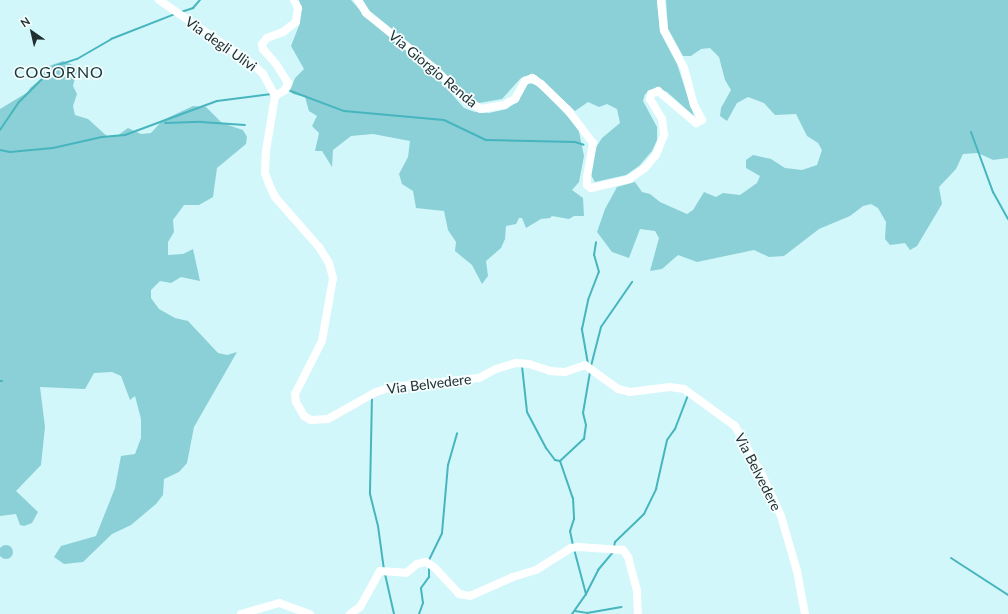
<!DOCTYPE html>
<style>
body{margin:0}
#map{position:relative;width:1008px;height:614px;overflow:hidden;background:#d1f7fa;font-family:Lato,sans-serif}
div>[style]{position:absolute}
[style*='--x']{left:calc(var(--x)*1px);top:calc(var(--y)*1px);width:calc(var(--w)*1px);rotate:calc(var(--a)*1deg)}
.green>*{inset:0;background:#8bd0d7}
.round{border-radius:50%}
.stream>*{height:2px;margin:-1px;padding:0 1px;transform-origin:1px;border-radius:1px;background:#47b5be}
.minor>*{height:8px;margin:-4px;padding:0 4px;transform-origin:4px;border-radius:4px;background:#fff}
span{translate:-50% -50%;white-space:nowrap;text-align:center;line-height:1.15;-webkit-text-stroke:3.5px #f6fdfe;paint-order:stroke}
.street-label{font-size:14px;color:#202f30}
.quarter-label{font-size:16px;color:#16373a;letter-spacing:1px}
.north{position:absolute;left:12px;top:12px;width:40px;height:40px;-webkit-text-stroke:3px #f6fdfe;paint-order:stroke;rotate:326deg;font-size:11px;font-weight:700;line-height:16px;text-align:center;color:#202f30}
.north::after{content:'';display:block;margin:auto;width:14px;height:18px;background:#202f30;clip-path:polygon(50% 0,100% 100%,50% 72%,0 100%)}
</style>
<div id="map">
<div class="green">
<i style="clip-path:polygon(295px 0,351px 0,367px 18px,436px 76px,464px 108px,475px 112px,489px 113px,507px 109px,518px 100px,528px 83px,537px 85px,578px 127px,584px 156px,579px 182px,572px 190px,583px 198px,584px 216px,574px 216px,569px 219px,552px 216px,550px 218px,541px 219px,526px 228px,522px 218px,519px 218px,516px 224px,506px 226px,505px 239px,501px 248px,486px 261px,488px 276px,482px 284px,472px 265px,455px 251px,456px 242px,448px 230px,444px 211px,416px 208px,413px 191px,402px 184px,399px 174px,408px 157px,410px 141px,373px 134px,351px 136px,333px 150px,332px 167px,322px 151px,315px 151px,319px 133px,312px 126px,317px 116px,309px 111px,305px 97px,293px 94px,290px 91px,295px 78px,304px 69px,291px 46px,300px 23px,300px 11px)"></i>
<i style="clip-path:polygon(361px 0,657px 0,660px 32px,677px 64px,694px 116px,667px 92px,660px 89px,645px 94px,643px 101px,657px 127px,657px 140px,652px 151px,639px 166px,626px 175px,595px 182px,591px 175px,595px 149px,602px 138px,620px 123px,617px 109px,607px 104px,599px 107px,588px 102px,575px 111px,536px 75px,521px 78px,502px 99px,479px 103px,469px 98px,369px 12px)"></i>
<i style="clip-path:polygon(666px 0,1008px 0,1008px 158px,993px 160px,978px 153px,963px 154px,956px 169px,939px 187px,942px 204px,917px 246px,910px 250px,905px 243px,890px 245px,885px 239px,886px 222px,878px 208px,871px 204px,863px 206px,850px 216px,819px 229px,784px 256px,769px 257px,754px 250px,697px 262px,678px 255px,662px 269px,650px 271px,659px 238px,655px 231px,640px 229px,629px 258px,612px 252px,597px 232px,605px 209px,617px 187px,635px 182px,642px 192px,650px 194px,660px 202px,687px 214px,693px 210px,704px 192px,716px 197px,723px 193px,740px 195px,757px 183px,760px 176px,746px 168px,746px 160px,753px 155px,771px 159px,785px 168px,802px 170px,817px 165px,822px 150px,818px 143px,807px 136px,796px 114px,775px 115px,764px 103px,748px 97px,737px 103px,727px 121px,720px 116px,721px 108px,731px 90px,725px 80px,719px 57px,710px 48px,701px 49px,691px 56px,683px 56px,668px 29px)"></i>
<i style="clip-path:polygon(63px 61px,75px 66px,77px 70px,73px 86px,77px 94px,73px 106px,75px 115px,88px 119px,108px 137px,117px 136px,128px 128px,141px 134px,151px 133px,163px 120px,193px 106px,206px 107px,222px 123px,243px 130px,247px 137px,246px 144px,217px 168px,213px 197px,199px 205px,184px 205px,173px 220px,174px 232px,168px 242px,168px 255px,183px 254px,193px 249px,200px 281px,181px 277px,171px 283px,160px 281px,151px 290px,151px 298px,159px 309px,175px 318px,188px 321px,218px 353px,227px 355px,237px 352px,194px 427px,187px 463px,179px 472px,164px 479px,163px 495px,156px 504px,131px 525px,112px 534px,83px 562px,64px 564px,54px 557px,61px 546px,96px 536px,115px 488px,121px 456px,135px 454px,141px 438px,141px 419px,135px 396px,130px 400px,121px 376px,112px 372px,94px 373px,85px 389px,40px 387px,45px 427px,41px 465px,16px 491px,38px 512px,32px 523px,24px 526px,20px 525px,16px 514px,0 516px,0 109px,28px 92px,30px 88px,41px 79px,46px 67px)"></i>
<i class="round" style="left:-1px;top:545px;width:14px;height:14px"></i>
</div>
<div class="stream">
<i style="--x:181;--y:12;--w:13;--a:-18"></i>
<i style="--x:193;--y:8;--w:11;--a:-49"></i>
<i style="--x:288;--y:90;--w:60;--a:20.6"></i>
<i style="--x:344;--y:111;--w:100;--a:5.1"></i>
<i style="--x:444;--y:120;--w:47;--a:25.5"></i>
<i style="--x:486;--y:140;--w:89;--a:1.3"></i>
<i style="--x:575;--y:142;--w:9;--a:18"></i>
<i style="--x:165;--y:123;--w:36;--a:-2"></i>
<i style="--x:201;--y:122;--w:44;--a:3.9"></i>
<i style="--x:0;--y:130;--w:32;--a:-56"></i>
<i style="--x:18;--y:103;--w:52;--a:-45"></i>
<i style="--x:55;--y:66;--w:23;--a:-18"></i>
<i style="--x:77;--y:59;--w:39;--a:-30"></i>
<i style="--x:111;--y:39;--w:69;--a:-21.3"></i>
<i style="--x:971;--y:132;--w:64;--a:69.9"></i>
<i style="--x:993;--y:192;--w:31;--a:61"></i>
<i style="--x:0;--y:150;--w:10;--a:11"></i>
<i style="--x:10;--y:152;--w:43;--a:-5.3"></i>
<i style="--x:53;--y:148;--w:50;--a:-12.7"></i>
<i style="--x:102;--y:137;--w:23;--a:-5"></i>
<i style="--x:125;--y:135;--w:98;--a:-20.3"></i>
<i style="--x:217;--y:101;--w:55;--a:-7.3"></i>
<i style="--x:588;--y:364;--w:36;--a:-100"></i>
<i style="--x:582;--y:329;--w:30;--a:-78"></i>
<i style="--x:588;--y:300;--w:30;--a:-69"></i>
<i style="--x:599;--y:272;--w:18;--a:-106"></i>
<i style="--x:594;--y:255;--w:13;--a:-81"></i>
<i style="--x:522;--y:366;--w:46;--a:83.8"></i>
<i style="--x:527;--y:412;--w:41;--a:62.2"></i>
<i style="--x:546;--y:448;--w:15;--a:53"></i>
<i style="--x:555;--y:460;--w:5;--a:11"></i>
<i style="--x:560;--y:461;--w:39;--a:71"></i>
<i style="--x:573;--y:498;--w:21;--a:87"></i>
<i style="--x:574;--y:519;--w:13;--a:108"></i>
<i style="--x:570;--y:531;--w:14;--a:78"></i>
<i style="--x:591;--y:366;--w:40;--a:-75.6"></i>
<i style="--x:601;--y:327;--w:55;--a:-55.4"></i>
<i style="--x:0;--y:381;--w:2;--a:0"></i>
<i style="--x:372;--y:396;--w:98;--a:91.2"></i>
<i style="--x:370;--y:494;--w:33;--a:76"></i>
<i style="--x:378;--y:526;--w:44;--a:82.2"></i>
<i style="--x:560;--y:461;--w:33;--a:-43"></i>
<i style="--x:584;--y:439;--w:14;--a:-82"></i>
<i style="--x:586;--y:425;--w:12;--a:-104"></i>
<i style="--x:583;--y:413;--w:42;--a:-80.3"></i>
<i style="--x:614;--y:547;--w:5;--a:-79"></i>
<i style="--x:615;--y:542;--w:40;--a:-44"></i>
<i style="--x:644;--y:514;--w:28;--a:-64"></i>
<i style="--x:656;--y:489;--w:50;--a:-77.3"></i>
<i style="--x:667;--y:440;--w:14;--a:-54"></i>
<i style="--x:675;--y:429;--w:36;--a:-69"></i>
<i style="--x:574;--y:549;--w:47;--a:75.1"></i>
<i style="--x:951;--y:558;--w:68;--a:33"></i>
<i style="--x:429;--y:560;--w:30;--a:-64"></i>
<i style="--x:442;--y:533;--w:68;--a:-85"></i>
<i style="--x:448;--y:465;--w:33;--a:-74"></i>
<i style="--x:385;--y:574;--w:41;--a:77.3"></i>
<i style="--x:575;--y:611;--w:12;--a:9"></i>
<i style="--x:587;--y:613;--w:35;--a:-10"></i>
<i style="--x:419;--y:614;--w:12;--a:-70"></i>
<i style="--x:423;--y:603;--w:15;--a:-98"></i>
<i style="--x:421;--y:588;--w:14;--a:-54"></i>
<i style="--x:429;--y:577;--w:10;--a:-90"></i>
<i style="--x:572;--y:614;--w:24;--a:-55"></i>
<i style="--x:586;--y:594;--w:27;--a:-63"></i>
<i style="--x:598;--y:570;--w:25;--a:-50"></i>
</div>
<div class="minor">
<i style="--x:159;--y:0;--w:116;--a:34.5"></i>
<i style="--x:255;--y:66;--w:11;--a:45"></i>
<i style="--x:263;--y:74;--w:25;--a:61"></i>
<i style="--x:358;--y:0;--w:15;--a:58"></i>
<i style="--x:366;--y:13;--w:87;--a:39"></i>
<i style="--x:434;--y:68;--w:45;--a:45"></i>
<i style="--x:466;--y:100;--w:17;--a:31"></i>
<i style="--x:481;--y:109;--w:23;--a:-10"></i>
<i style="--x:504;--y:105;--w:13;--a:-29"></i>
<i style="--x:515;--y:99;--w:21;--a:-61"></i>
<i style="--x:525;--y:81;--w:8;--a:-23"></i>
<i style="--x:532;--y:78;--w:11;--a:34"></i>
<i style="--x:541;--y:84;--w:36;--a:44"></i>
<i style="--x:567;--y:109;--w:43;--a:52.6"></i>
<i style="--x:593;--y:143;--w:35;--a:100"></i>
<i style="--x:587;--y:177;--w:8;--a:90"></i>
<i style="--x:587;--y:185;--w:5;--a:37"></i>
<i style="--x:591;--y:188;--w:39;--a:-13"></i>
<i style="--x:629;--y:179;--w:19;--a:-35"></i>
<i style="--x:645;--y:168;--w:17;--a:-50"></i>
<i style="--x:656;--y:155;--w:22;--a:-68"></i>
<i style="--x:664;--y:135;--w:16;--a:-97"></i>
<i style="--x:662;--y:119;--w:23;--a:-121"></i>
<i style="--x:650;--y:99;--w:5;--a:-79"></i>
<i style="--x:651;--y:94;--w:8;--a:-23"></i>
<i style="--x:658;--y:91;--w:50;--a:40.1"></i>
<i style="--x:696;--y:123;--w:7;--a:-27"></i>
<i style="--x:702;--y:120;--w:17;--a:-118"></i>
<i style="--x:694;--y:105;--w:38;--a:-105"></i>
<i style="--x:684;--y:68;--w:43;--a:-117.8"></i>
<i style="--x:664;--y:30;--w:30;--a:-96"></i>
<i style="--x:275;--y:96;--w:56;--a:99.3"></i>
<i style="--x:266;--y:151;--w:22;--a:93"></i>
<i style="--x:265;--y:173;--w:12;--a:70"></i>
<i style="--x:269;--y:184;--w:14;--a:65"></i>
<i style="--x:275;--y:197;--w:67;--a:48.7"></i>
<i style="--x:319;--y:247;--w:19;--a:58"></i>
<i style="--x:329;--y:263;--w:16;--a:75"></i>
<i style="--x:333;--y:278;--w:64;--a:99.9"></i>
<i style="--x:322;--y:341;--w:59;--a:117"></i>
<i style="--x:295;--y:394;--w:8;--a:83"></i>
<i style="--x:296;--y:402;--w:16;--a:60"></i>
<i style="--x:304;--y:416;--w:8;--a:30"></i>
<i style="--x:311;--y:420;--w:17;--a:-3"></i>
<i style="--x:328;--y:419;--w:55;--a:-29.4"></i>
<i style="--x:376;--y:392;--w:17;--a:-17"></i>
<i style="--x:392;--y:387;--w:87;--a:-5.9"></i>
<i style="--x:479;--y:378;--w:19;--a:-28"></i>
<i style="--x:496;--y:369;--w:21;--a:-17"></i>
<i style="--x:516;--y:363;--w:13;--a:4"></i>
<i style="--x:529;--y:364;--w:22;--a:18"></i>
<i style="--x:550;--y:371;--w:15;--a:4"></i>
<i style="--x:565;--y:372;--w:21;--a:-19"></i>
<i style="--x:585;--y:365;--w:41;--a:36"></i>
<i style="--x:618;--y:389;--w:12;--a:14"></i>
<i style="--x:630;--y:392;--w:40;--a:-7.1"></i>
<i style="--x:670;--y:387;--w:14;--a:8"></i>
<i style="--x:684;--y:389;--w:63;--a:36"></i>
<i style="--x:735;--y:426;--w:56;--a:61.1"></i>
<i style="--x:762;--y:475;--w:45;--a:65.1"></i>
<i style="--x:781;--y:516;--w:57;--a:73.8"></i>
<i style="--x:797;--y:571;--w:44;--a:79.5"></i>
<i style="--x:275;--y:96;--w:12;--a:-31"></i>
<i style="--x:285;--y:90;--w:8;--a:-67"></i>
<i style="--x:288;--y:83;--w:22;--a:-122"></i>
<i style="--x:276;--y:64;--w:20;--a:-131"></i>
<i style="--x:263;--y:49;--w:5;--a:-101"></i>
<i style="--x:262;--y:44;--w:8;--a:-50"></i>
<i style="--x:267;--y:38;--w:17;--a:-21"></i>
<i style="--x:283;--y:32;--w:16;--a:-38"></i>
<i style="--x:296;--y:22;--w:14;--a:-82"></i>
<i style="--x:298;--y:8;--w:9;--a:-117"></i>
<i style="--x:241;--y:614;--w:40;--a:-16"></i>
<i style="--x:279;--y:603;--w:33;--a:20"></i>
<i style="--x:350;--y:614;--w:12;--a:-35"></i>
<i style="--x:360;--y:607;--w:41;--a:-60.9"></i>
<i style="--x:380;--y:571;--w:26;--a:4"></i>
<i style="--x:406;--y:573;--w:14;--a:-39"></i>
<i style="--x:417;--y:564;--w:9;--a:-13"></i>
<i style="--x:426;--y:562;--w:9;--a:32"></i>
<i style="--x:434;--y:567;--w:37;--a:47"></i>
<i style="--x:459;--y:594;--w:11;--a:10"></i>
<i style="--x:470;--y:596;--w:47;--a:-23.8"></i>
<i style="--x:513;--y:577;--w:24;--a:-17"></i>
<i style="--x:536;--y:570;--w:41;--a:-32.2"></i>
<i style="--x:571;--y:548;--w:7;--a:-8"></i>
<i style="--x:578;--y:547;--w:45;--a:3.8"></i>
<i style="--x:623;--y:550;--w:9;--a:54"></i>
<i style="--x:628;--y:557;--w:34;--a:75"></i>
<i style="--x:637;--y:590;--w:24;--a:88"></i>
</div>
<div class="street-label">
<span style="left:221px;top:44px;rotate:35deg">Via degli Ulivi</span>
<span style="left:433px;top:69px;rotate:40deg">Via Giorgio Renda</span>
<span style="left:429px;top:384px;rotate:-7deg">Via Belvedere</span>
<span style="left:758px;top:472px;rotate:63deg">Via Belvedere</span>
</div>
<div class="quarter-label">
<span style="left:59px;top:72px">COGORNO</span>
</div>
<div class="north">N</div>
</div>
